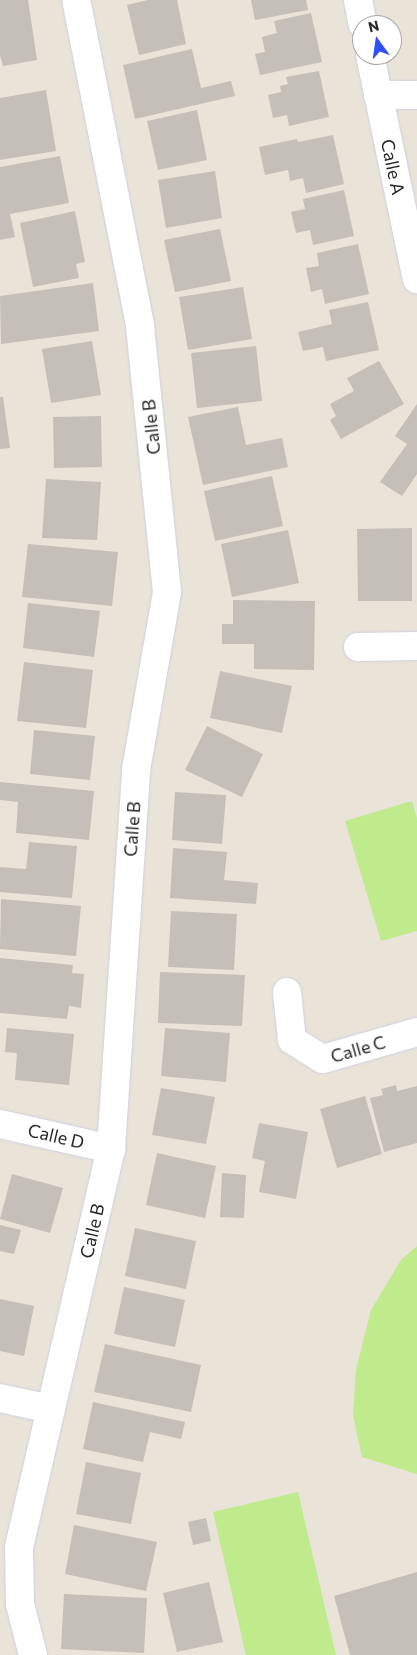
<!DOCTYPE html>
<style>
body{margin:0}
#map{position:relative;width:417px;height:1655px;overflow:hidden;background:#eae3d7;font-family:Commissioner,sans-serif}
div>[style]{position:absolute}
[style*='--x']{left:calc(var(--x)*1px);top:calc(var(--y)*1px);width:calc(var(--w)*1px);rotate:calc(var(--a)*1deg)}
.pitch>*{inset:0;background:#bfeb8c}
.building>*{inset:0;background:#c5c0b7}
.roads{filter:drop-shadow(0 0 1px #cdd0e1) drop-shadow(0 0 1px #cdd0e1)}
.street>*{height:28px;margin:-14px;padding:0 14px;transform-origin:14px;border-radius:14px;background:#fff}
span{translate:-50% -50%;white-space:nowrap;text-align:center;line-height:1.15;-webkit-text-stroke:4px #fff;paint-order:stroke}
.street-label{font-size:18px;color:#272727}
.north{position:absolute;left:352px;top:15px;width:50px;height:50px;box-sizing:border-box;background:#fff;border:1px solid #a9a9a9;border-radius:50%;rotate:346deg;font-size:14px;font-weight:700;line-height:20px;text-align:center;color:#272727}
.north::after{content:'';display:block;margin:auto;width:18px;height:22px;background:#304fff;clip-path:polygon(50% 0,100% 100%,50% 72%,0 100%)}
</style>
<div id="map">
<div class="pitch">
<i style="clip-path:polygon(412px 801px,417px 818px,417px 931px,381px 941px,345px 821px)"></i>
<i style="clip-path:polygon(417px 1246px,417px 1474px,362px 1457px,353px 1416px,356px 1370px,371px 1310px,401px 1260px)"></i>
<i style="clip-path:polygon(298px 1492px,336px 1655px,246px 1655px,213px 1512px)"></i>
</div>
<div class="building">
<i style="clip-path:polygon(0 0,28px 0,37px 60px,3px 66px,0 55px)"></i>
<i style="clip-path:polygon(148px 0,177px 0,186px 44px,139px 55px,127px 5px)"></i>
<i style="clip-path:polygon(251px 0,306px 0,308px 10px,255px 20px)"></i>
<i style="clip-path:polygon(311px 13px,322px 62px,260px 75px,255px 54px,265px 52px,262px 37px,277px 33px,274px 21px)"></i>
<i style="clip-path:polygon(192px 49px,201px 88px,231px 81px,235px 96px,135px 119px,123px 65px)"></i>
<i style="clip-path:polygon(319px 71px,329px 117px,289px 126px,287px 115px,273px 118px,268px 95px,281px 92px,280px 86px,288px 84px,286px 77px)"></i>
<i style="clip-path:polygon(46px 90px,56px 151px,0 160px,0 98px)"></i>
<i style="clip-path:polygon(197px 110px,207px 160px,158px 170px,147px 121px)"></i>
<i style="clip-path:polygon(333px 135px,344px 184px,306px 193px,303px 178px,290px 181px,288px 170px,265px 175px,259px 147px,297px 139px,298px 142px)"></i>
<i style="clip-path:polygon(60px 156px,69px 203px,10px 214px,15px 237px,0 240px,0 167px)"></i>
<i style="clip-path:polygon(215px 171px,222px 218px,166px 228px,158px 180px)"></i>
<i style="clip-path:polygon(344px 190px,354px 236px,313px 245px,310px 230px,296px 233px,291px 212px,305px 209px,303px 199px)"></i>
<i style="clip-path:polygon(75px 211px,85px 262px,76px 264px,79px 278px,33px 287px,20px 223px)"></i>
<i style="clip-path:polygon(220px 229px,231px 281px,175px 292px,164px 240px)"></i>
<i style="clip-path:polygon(358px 244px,369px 294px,325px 304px,322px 289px,311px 292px,306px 268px,319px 266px,317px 253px)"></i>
<i style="clip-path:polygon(93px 283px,99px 331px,1px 344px,0 296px)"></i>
<i style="clip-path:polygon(243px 287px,252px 339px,188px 350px,179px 297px)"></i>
<i style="clip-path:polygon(368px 302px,379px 350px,326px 361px,323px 347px,303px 351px,298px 332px,332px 324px,329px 310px)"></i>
<i style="clip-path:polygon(92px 341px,101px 395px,51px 403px,42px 349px)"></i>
<i style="clip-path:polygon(256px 346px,262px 401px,197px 408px,191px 353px)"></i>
<i style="clip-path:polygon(379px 361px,404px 404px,341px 439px,330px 420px,336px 416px,330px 404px,354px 391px,347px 378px)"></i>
<i style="clip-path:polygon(0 397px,3px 397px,10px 448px,0 449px)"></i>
<i style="clip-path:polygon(417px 404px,417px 474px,402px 496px,380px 482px,407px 444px,395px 436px)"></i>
<i style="clip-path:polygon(238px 407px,246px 445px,282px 438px,288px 467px,203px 485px,188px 417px)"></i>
<i style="clip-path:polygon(101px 416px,102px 467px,54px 468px,53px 417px)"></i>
<i style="clip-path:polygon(272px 476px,283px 526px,215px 541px,204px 491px)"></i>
<i style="clip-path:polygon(46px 479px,101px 482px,97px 540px,42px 538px)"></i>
<i style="clip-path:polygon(412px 528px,412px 601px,358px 601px,357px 529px)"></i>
<i style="clip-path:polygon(288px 530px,299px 583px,232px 597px,221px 544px)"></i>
<i style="clip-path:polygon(28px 544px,118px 552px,112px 606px,22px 597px)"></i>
<i style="clip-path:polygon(233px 600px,315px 601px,314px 670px,254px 669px,254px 644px,222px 644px,222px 624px,233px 624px)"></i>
<i style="clip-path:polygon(28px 603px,100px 611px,94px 657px,23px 648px)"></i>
<i style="clip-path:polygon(24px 662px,93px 670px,86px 728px,17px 721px)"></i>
<i style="clip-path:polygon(220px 671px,292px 686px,282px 733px,210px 718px)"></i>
<i style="clip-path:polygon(207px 726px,263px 754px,242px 797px,185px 770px)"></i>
<i style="clip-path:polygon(34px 730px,95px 736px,90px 780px,30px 774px)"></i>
<i style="clip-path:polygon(0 782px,94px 791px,89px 840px,16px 833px,18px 802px,0 800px)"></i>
<i style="clip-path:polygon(175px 792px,226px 795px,222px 844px,172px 840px)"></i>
<i style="clip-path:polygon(29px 842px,77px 846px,72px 898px,0 892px,0 867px,26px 869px)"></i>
<i style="clip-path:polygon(173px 848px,227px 852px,224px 880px,258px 883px,256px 904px,170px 898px)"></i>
<i style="clip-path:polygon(1px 899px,81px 906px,76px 956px,0 949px)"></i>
<i style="clip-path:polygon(171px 911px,237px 914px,234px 970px,168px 967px)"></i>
<i style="clip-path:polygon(0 958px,73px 965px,72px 973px,84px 974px,81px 1008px,69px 1006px,67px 1019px,0 1013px)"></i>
<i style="clip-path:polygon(160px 972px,245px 975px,242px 1026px,158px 1023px)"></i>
<i style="clip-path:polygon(7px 1028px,74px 1034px,69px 1085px,15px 1080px,17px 1053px,5px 1052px)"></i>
<i style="clip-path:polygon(165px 1028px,230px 1033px,226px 1082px,161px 1076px)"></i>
<i style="clip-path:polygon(396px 1085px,397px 1091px,417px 1086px,417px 1143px,384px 1152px,370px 1098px,383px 1095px,381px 1089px)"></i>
<i style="clip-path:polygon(161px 1088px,215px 1097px,206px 1144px,152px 1135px)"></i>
<i style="clip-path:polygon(365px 1096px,382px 1154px,337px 1168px,320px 1109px)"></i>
<i style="clip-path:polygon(259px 1123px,308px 1132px,296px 1199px,259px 1192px,265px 1161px,252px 1158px)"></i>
<i style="clip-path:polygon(157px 1153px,216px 1166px,205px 1218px,146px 1205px)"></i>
<i style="clip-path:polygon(222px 1173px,246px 1175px,244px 1218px,220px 1217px)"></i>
<i style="clip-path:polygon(12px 1174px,63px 1188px,50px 1233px,0 1219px)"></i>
<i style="clip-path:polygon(0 1225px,21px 1230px,14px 1254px,0 1251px)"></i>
<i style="clip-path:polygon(135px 1228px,196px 1241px,186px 1289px,125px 1276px)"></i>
<i style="clip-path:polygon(124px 1287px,185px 1300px,175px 1347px,114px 1334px)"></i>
<i style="clip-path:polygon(0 1299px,34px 1306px,24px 1356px,0 1351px)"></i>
<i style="clip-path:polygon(105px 1344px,201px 1365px,191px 1412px,94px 1392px)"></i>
<i style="clip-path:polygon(93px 1402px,185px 1422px,181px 1439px,150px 1432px,143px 1462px,83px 1449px)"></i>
<i style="clip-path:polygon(86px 1462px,141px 1473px,131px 1524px,76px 1514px)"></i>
<i style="clip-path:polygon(206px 1518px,211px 1541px,193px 1545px,188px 1522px)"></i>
<i style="clip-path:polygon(74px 1525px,157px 1542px,146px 1591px,65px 1574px)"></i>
<i style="clip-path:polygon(417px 1572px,417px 1655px,350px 1655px,334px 1596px)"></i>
<i style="clip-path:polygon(209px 1582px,223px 1642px,177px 1652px,163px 1593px)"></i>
<i style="clip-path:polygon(64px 1594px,147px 1598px,144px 1653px,61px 1649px)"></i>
</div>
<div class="roads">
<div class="street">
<i style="--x:358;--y:0;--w:25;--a:79"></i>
<i style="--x:370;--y:55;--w:229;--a:78.2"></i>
<i style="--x:378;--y:95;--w:39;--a:0"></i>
<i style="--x:358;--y:647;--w:59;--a:-1"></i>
<i style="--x:287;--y:992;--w:48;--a:84.1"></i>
<i style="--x:292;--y:1040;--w:36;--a:32"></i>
<i style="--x:323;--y:1059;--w:98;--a:-16"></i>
<i style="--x:0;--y:1124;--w:114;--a:12.7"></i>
<i style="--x:0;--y:1398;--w:52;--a:12.2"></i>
<i style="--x:33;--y:1655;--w:53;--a:-104.3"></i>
<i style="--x:20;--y:1604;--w:57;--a:-91"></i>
<i style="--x:19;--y:1547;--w:408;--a:-77"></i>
<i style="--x:111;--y:1149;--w:380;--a:-86.2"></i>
<i style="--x:136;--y:770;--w:181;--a:-80.1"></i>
<i style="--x:167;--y:592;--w:268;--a:-95.8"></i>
<i style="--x:140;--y:325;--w:331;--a:-101.1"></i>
</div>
</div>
<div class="street-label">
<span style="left:393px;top:167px;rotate:78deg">Calle A</span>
<span style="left:151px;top:427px;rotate:-96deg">Calle B</span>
<span style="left:132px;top:829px;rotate:-86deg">Calle B</span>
<span style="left:358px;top:1049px;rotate:-16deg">Calle C</span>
<span style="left:56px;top:1136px;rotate:13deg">Calle D</span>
<span style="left:92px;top:1231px;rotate:-77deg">Calle B</span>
</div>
<div class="north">N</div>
</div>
